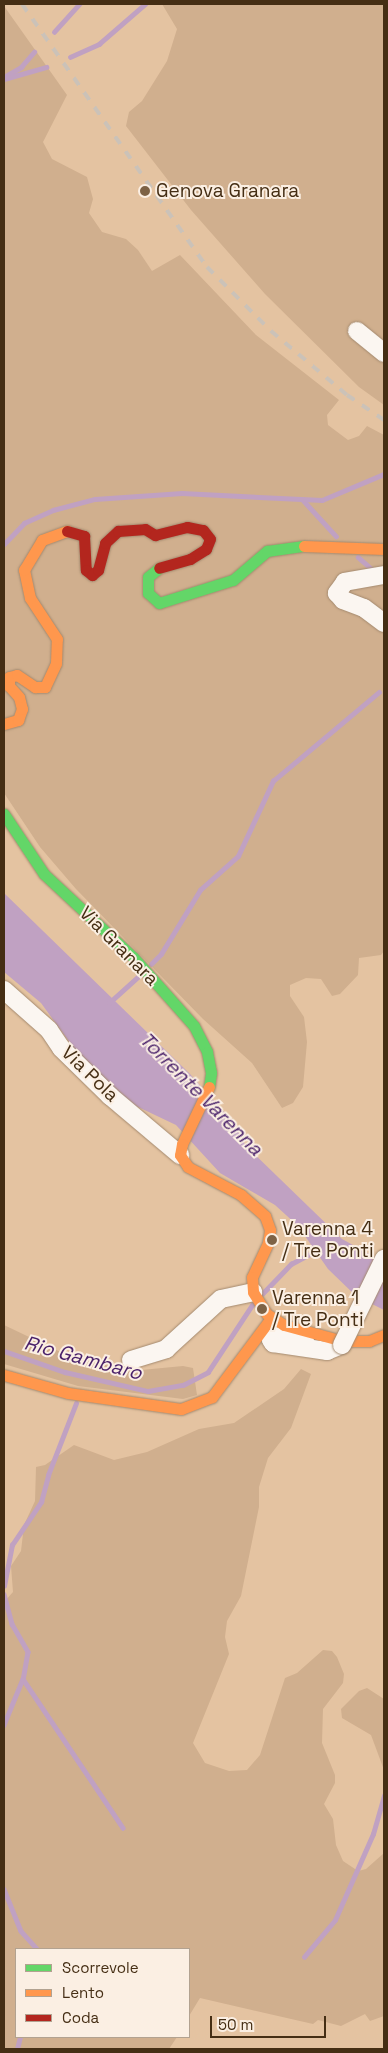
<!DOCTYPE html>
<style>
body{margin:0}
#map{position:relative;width:388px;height:2053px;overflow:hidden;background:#e4c3a1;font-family:"Space Grotesk",sans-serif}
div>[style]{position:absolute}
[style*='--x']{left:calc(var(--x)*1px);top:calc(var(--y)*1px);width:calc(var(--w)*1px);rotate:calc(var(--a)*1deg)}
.green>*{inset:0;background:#d0af8e}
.water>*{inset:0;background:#c0a1c2}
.stream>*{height:4.5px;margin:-2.25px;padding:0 2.25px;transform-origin:2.25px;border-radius:2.25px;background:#c0a1c2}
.roads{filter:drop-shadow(0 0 1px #a48a6f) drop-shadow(0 0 1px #a48a6f)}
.street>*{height:18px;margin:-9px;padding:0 9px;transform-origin:9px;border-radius:9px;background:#fbf6f1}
.fast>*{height:11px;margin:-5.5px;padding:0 5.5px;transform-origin:5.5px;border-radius:5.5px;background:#63d668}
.slow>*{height:11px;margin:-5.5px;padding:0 5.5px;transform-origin:5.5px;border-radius:5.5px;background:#ff974d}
.jam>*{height:11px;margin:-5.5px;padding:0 5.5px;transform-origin:5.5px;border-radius:5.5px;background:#b3261e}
.rail>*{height:4px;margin-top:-2px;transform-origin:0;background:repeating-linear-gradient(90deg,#cbc2b8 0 9px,transparent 0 18px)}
.bridges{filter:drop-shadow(0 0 1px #a48a6f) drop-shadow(0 0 1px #a48a6f)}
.street-bridge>*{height:18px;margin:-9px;padding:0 9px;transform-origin:9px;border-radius:9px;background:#fbf6f1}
.dots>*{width:14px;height:14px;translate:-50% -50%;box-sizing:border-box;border:2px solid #fbefe3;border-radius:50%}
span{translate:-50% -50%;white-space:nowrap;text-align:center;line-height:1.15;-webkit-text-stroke:4px #fbefe3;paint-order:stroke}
.poi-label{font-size:19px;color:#452e14}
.left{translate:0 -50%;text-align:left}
.street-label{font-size:19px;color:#452e14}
.water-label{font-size:20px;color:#4a216a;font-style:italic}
.frame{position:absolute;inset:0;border:5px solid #452e14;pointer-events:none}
.legend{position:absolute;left:15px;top:1948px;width:175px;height:90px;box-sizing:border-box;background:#fbefe3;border:1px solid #b2a290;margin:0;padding:6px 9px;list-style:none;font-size:15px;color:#452e14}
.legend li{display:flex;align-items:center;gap:10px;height:25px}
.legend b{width:25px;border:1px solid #b2a290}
.scale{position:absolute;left:210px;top:2016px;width:116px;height:22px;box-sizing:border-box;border:2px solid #452e14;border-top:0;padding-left:6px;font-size:15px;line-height:18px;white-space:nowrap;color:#452e14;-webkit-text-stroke:4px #fbefe3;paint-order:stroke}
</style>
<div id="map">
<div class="green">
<i style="clip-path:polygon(162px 4px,384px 4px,384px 405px,359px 387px,265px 294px,191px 210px,126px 126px,129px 112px,142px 101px,167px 61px,177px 29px)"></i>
<i style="clip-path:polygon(4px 6px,67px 95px,43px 142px,52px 159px,87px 177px,93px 199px,89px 213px,102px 232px,126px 239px,138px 250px,152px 271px,180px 255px,256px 335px,339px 400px,327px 415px,328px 425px,348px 440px,359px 436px,367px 426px,384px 435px,384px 951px,381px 955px,359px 958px,358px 975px,340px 994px,332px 996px,321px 979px,306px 978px,290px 985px,290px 996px,304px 1017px,307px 1042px,303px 1087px,293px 1103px,282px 1108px,252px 1063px,203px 1019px,76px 889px,40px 847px,4px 793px)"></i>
<i style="clip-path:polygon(4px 1325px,71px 1357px,131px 1371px,183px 1366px,193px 1368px,197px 1395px,183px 1399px,78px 1386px,4px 1364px)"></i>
<i style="clip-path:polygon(301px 1369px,311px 1374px,291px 1428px,268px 1458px,259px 1487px,259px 1507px,241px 1596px,227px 1621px,225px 1637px,229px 1654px,193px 1743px,205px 1763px,229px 1771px,247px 1770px,260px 1755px,285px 1678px,297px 1673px,323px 1650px,332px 1651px,337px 1657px,344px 1674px,343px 1683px,323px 1709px,322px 1743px,335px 1775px,335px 1783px,324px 1804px,333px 1819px,336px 1845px,343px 1861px,358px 1871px,366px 1869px,384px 1853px,384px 2016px,370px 2021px,365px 2014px,341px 2026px,318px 2020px,313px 2024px,200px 1998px,189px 2016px,189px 1949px,16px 1949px,16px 2037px,177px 2037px,169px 2049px,4px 2049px,4px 1602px,13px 1592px,11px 1566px,21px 1551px,24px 1525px,35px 1501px,36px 1467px,45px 1465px,74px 1445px,114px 1460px,147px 1452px,199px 1429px,234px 1423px,284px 1389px)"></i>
<i style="clip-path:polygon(367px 1688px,384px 1699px,384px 1770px,371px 1735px,342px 1718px,341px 1709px,359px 1691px)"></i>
</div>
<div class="water">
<i style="clip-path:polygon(4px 893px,190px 1074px,233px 1122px,246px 1146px,342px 1239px,384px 1262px,384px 1310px,356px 1296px,328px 1269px,298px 1226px,275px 1205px,220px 1173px,176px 1125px,136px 1106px,91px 1072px,41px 1003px,4px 972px)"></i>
</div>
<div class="stream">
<i style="--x:54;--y:32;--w:38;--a:-48"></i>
<i style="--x:70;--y:57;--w:32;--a:-24"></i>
<i style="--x:99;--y:44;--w:61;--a:-41"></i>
<i style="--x:4;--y:77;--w:20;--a:-30"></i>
<i style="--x:21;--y:67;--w:20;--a:-49"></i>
<i style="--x:4;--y:79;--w:44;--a:-15.9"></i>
<i style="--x:303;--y:500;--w:49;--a:47.5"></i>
<i style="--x:4;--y:544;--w:29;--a:-46"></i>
<i style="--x:24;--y:523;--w:32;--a:-24"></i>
<i style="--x:53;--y:510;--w:43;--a:-14.7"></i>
<i style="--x:95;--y:499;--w:87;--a:-3.9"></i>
<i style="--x:182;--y:493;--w:140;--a:2.9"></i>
<i style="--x:322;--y:500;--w:67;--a:-22.8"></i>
<i style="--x:358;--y:557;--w:23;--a:41"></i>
<i style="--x:151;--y:964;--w:14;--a:-45"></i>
<i style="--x:161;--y:954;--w:75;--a:-58.6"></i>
<i style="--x:200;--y:890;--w:51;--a:-41.8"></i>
<i style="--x:238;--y:856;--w:83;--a:-65"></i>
<i style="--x:273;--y:781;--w:138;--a:-40"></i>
<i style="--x:109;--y:1003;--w:42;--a:-42.1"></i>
<i style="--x:262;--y:1294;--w:42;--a:-46"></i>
<i style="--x:291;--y:1264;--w:36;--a:-28"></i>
<i style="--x:4;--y:1351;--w:65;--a:19"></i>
<i style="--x:65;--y:1372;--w:85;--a:12.9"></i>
<i style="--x:148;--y:1391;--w:36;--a:-10"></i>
<i style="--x:183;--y:1385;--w:28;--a:-27"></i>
<i style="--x:208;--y:1372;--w:80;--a:-56.7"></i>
<i style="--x:4;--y:1586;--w:42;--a:-79"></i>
<i style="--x:12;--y:1545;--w:52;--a:-56"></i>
<i style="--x:41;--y:1502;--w:28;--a:-75"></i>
<i style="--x:48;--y:1475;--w:77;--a:-68.7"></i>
<i style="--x:4;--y:1594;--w:31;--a:75"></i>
<i style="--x:12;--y:1624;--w:32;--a:60"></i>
<i style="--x:28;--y:1652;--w:27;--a:100"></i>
<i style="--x:23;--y:1679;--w:50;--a:112.4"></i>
<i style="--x:23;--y:1679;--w:179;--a:56.1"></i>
<i style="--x:4;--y:1889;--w:45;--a:68"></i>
<i style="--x:21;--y:1931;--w:24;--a:48"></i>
<i style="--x:304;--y:1957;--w:48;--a:-50"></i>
<i style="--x:335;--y:1920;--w:94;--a:-66.2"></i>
<i style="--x:373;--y:1834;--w:40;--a:-74"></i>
<i style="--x:17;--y:2049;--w:12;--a:-76"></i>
</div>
<div class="roads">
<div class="street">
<i style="--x:357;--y:331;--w:35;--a:39"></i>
<i style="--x:384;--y:575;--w:40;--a:170"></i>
<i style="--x:345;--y:582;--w:14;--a:126"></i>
<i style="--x:337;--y:593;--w:9;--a:49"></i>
<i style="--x:343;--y:600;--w:22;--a:21"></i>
<i style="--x:364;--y:608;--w:25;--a:37"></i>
<i style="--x:4;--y:990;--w:60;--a:41.6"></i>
<i style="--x:49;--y:1030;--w:22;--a:56"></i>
<i style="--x:61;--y:1048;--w:69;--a:44.4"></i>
<i style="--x:110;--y:1096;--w:92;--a:40.1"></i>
<i style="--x:305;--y:1341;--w:32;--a:-171"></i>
<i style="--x:273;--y:1336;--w:4;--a:117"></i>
<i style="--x:271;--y:1340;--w:4;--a:56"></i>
<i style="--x:273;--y:1343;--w:55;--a:8.4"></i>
<i style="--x:327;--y:1351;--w:16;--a:-22"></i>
<i style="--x:131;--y:1360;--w:37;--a:-17"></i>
<i style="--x:166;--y:1349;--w:74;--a:-42.3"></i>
<i style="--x:221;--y:1299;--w:33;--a:-12"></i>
</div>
<div class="fast">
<i style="--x:159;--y:568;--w:14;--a:141"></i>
<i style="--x:148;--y:577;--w:16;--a:90"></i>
<i style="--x:148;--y:593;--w:15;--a:42"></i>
<i style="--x:159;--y:603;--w:77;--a:-17.3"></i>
<i style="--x:233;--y:580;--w:45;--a:-40.5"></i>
<i style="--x:267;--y:551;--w:37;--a:-8"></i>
<i style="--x:4;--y:814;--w:72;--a:56.3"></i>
<i style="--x:44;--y:874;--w:122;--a:43"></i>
<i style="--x:133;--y:957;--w:92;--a:48.5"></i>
<i style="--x:194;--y:1026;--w:29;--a:63"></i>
<i style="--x:207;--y:1052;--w:21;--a:79"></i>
<i style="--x:211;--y:1073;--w:14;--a:98"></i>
</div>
<div class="slow">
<i style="--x:304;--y:546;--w:80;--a:2.1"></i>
<i style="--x:4;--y:724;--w:15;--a:-16"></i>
<i style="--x:18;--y:720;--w:12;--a:-70"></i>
<i style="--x:22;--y:709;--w:12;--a:-104"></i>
<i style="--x:19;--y:697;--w:15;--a:-132"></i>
<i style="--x:9;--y:686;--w:9;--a:-90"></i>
<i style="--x:9;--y:677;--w:8;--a:-14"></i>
<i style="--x:17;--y:675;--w:22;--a:34"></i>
<i style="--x:35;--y:687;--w:10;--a:0"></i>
<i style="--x:45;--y:687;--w:26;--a:-65"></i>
<i style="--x:56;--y:663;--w:24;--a:-88"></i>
<i style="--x:57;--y:639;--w:49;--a:-123.4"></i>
<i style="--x:30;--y:598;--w:29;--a:-102"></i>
<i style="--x:24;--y:570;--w:35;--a:-59"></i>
<i style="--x:42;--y:540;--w:27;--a:-20"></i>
<i style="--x:209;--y:1087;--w:63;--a:115.3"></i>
<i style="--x:182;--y:1144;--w:11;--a:100"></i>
<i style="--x:180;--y:1155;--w:14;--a:56"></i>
<i style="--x:188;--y:1167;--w:60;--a:27.8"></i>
<i style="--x:241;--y:1195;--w:32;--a:41"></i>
<i style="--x:265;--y:1216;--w:15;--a:70"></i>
<i style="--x:270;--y:1230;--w:13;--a:99"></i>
<i style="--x:268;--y:1243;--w:38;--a:115"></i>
<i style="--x:252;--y:1277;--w:15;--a:86"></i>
<i style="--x:253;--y:1292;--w:26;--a:58"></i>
<i style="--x:267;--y:1314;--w:20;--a:33"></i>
<i style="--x:284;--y:1325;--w:61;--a:15.2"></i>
<i style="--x:343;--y:1341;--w:26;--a:0"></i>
<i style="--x:369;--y:1341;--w:16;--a:-22"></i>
<i style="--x:4;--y:1375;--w:66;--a:15.7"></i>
<i style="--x:68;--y:1393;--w:114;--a:8.1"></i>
<i style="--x:181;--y:1409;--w:33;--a:-21"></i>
<i style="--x:212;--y:1397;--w:99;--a:-53.2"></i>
</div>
<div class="jam">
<i style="--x:67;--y:531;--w:18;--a:16"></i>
<i style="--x:84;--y:536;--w:34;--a:87"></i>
<i style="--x:86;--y:570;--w:8;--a:40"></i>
<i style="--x:92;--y:575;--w:8;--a:-40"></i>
<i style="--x:98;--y:570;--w:28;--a:-75"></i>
<i style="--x:105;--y:543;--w:18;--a:-43"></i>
<i style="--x:118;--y:531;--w:27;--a:-4"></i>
<i style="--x:145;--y:529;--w:12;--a:31"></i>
<i style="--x:155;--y:535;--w:33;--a:-14"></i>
<i style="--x:187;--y:527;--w:16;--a:11"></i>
<i style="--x:203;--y:530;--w:11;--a:52"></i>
<i style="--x:210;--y:539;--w:11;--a:112"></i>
<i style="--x:206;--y:549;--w:19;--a:148"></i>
<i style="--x:190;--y:559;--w:32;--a:164"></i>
</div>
</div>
<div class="rail">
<i style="--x:22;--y:4;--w:322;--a:54.9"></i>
<i style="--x:207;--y:267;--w:91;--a:45"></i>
<i style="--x:271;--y:331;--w:99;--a:40.1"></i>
<i style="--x:347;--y:395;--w:45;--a:34"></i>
</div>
<div class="bridges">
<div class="street-bridge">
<i style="--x:342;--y:1345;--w:96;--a:-64"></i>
</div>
</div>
<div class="dots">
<i style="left:145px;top:191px;background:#7d6245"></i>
<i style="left:272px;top:1240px;background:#7d6245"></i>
<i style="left:262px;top:1309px;background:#7d6245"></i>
</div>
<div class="poi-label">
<span class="left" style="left:156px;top:191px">Genova Granara</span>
<span class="left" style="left:282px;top:1240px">Varenna 4<br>/ Tre Ponti</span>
<span class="left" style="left:272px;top:1309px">Varenna 1<br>/ Tre Ponti</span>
</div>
<div class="street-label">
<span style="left:119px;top:946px;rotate:45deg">Via Granara</span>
<span style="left:90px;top:1074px;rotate:44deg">Via Pola</span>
</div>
<div class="water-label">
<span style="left:201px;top:1094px;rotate:45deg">Torrente Varenna</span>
<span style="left:83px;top:1358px;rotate:15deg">Rio Gambaro</span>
</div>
<div class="frame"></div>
<ul class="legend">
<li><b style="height:6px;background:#63d668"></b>Scorrevole</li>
<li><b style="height:6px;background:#ff974d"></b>Lento</li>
<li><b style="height:6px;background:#b3261e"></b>Coda</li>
</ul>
<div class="scale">50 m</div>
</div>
